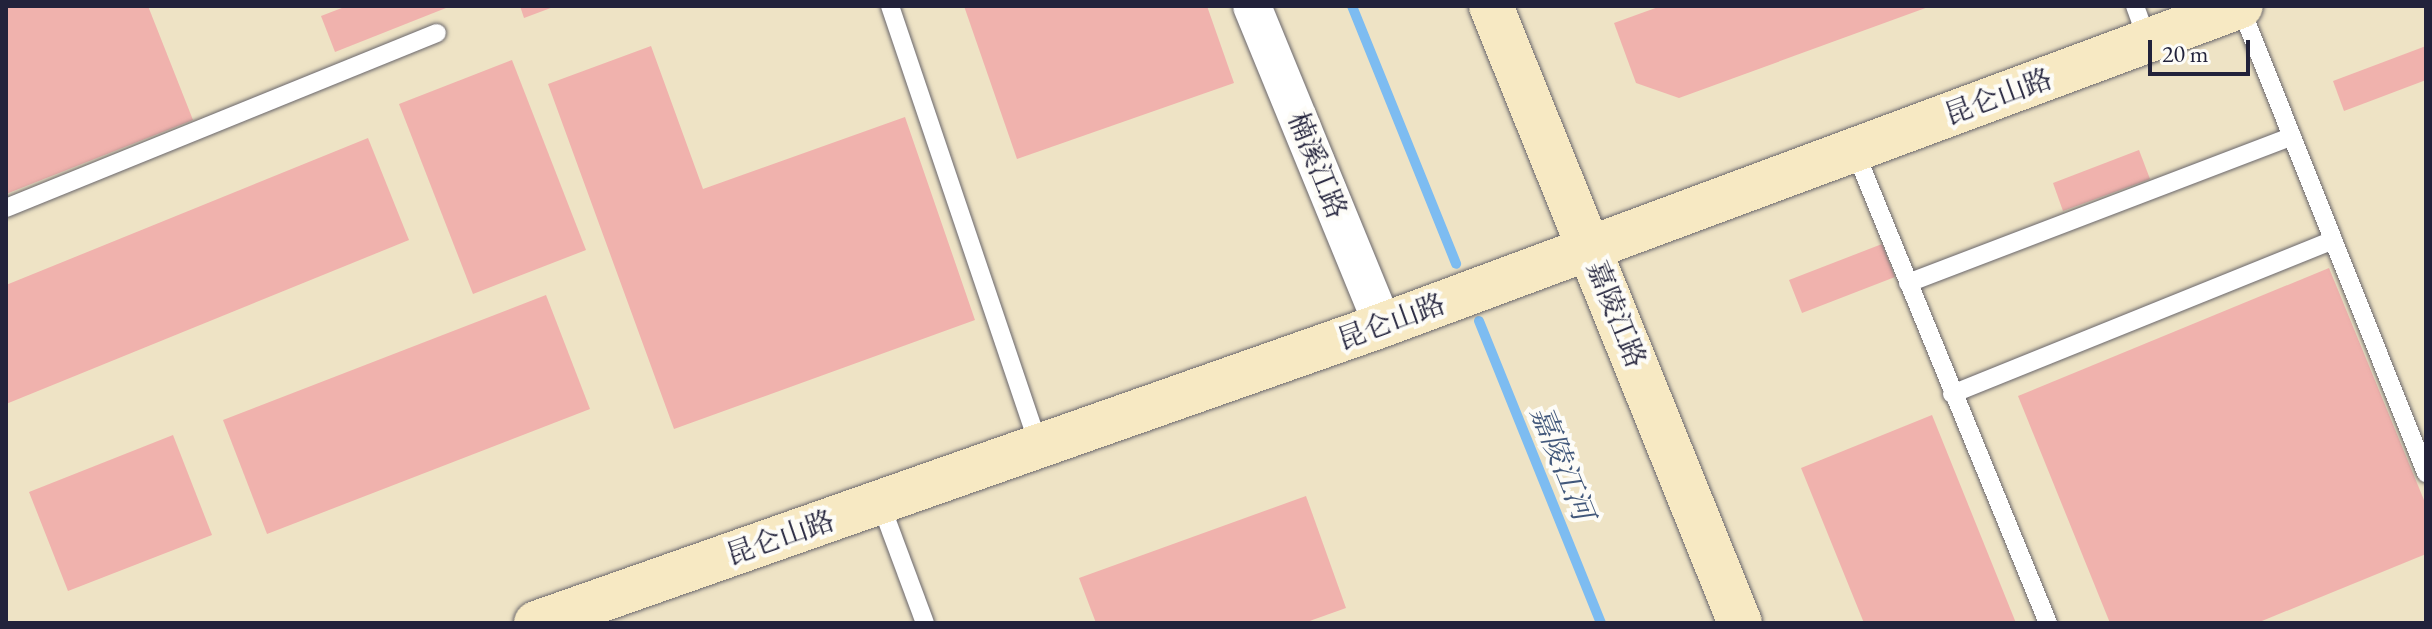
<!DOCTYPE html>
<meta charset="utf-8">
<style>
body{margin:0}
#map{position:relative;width:2432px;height:629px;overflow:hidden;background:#eee3c5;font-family:"EB Garamond","Noto Serif SC",serif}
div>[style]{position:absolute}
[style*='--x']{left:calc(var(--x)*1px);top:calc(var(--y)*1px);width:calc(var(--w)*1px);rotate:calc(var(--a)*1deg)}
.stream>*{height:10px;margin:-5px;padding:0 5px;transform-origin:5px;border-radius:5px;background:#7dbcf1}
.building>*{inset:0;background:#f0b2ad}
.roads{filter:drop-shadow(0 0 2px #69666b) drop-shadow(0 0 2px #69666b)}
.lane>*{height:18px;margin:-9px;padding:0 9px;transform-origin:9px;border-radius:9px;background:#fff}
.street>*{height:38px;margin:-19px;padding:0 19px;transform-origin:19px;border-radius:19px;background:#fff}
.secondary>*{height:44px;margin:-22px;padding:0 22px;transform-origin:22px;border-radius:22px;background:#f7e9c3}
span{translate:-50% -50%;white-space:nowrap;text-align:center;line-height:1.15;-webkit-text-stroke:8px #fdfcf7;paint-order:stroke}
.street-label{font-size:28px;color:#22223b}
.water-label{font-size:30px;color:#42587b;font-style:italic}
.frame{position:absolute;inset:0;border:8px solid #22223b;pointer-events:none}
.scale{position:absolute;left:2148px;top:40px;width:102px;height:36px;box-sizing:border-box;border:4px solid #22223b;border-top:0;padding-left:10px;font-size:24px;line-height:28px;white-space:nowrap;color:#22223b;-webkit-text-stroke:6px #fdfcf7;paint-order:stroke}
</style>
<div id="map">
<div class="stream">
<i style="--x:1352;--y:6;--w:278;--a:68"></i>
<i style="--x:1479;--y:321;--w:326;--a:68"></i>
</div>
<div class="building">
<i style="clip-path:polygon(6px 6px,148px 6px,193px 120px,6px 194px)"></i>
<i style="clip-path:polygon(347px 6px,451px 6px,335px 52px,321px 16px)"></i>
<i style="clip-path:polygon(520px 6px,556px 6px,524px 18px)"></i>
<i style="clip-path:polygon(964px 6px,1207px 6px,1234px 83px,1017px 159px)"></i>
<i style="clip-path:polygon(1661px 6px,1931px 6px,1679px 98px,1636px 83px,1614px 23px)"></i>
<i style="clip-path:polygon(651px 46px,703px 189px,905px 117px,975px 320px,674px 429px,548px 84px)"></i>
<i style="clip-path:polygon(2426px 46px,2426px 80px,2344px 111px,2333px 81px)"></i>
<i style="clip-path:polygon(512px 60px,586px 250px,473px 294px,399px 104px)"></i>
<i style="clip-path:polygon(368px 138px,409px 240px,6px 404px,6px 285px)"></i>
<i style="clip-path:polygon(2139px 150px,2150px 179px,2063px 211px,2053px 183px)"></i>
<i style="clip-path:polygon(1882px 244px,1895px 277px,1802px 313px,1789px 280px)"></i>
<i style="clip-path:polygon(2329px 268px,2426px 505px,2426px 554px,2257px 623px,2110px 623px,2018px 396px)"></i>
<i style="clip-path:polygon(546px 295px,590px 409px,267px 534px,223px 420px)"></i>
<i style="clip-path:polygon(1932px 415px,2016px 623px,1864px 623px,1801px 468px)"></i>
<i style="clip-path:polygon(173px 435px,212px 535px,68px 591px,29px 492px)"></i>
<i style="clip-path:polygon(1306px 496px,1346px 608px,1304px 623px,1096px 623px,1079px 578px)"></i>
</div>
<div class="roads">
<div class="lane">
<i style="--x:890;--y:6;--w:465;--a:71.3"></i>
<i style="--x:2135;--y:6;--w:37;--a:70"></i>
<i style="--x:2240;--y:6;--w:503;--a:68.28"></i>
<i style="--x:1854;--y:149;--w:512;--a:67.74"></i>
<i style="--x:6;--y:208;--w:465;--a:-22.1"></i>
<i style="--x:1908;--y:283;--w:411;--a:-20.9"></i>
<i style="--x:1952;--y:394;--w:411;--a:-22"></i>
<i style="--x:880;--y:502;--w:129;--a:69.6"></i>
</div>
<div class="street">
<i style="--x:1252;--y:6;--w:345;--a:67.7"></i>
</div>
<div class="secondary">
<i style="--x:1491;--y:6;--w:665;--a:68.02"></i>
<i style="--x:536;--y:623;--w:898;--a:-19.38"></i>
<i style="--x:1383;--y:325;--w:915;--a:-20.39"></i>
</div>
</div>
<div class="street-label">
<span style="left:1998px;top:96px;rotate:-20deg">昆仑山路</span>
<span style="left:1318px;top:165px;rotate:68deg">楠溪江路</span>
<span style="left:1617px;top:314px;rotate:68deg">嘉陵江路</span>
<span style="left:1391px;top:321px;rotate:-20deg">昆仑山路</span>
<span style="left:780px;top:537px;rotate:-19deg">昆仑山路</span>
</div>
<div class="water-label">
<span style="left:1562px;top:463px;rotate:68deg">嘉陵江河</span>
</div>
<div class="frame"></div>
<div class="scale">20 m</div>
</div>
